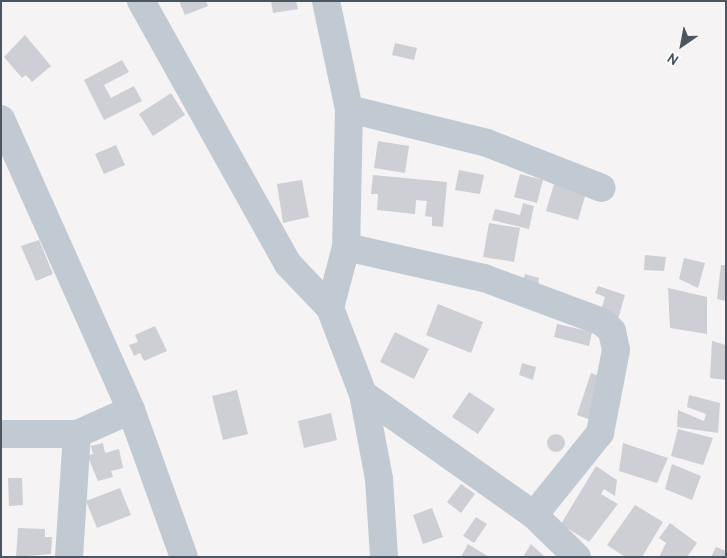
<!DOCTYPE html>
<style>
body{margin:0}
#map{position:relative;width:727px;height:558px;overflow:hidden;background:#f5f3f3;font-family:Overpass,sans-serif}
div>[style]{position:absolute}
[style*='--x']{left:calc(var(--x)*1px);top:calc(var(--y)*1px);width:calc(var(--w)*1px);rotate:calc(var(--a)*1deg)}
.building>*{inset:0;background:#cdcfd5}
.round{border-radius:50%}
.minor>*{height:28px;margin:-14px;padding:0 14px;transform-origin:14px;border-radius:14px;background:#c1cad2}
span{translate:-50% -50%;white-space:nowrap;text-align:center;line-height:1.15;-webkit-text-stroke:4px #fff;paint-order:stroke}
.frame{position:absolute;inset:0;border:2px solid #4a5661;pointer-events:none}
.north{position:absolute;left:657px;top:20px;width:50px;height:50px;-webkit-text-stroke:4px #fff;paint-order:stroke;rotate:213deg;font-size:14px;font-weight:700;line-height:20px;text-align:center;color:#4a5661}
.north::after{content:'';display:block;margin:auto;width:18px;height:22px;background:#4a5661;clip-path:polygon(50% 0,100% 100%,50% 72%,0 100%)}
</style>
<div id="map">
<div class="building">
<i style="clip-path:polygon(179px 1px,206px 1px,208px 6px,185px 15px)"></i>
<i style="clip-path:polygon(271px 1px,296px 1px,298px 9px,273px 13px)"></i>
<i style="clip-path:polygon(25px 35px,51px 66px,32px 82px,26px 75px,22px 78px,4px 57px)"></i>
<i style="clip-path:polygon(395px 43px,417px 48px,414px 60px,392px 55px)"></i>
<i style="clip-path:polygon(122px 60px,129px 72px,104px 85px,111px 98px,134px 86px,142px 101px,104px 120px,84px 80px)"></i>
<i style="clip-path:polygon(171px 93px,185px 115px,153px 136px,139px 114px)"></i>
<i style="clip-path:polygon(378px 141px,409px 146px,405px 173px,374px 168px)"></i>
<i style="clip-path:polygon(116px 145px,125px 165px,104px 174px,95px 154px)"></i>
<i style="clip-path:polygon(459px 170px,484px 175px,480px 194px,455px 190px)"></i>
<i style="clip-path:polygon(520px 174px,543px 180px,537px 203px,514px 197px)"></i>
<i style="clip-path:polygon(373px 175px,447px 182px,443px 227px,432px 226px,432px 217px,425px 216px,427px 201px,416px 200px,415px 214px,377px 210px,378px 194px,371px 194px)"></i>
<i style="clip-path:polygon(302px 180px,309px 217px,283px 223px,277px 184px)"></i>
<i style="clip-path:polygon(554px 184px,586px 193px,578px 220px,546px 211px)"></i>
<i style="clip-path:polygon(523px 203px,534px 206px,529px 229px,492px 220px,495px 209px,520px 215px)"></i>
<i style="clip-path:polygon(489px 223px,520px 228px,514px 262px,483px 257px)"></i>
<i style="clip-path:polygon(39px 240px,53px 274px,36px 281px,21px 246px)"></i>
<i style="clip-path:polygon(645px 255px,666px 257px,664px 271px,644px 270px)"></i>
<i style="clip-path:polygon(684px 258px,705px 263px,698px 288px,679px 279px)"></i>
<i style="clip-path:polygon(721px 265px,726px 265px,726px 301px,717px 299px)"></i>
<i style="clip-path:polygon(525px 274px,539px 278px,538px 286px,523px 282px)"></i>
<i style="clip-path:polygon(598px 286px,625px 295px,618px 319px,600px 313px,605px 297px,595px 293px)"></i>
<i style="clip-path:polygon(668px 288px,707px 297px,707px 334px,670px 328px)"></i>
<i style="clip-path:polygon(438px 304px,483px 322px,471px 353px,426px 335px)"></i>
<i style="clip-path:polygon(557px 324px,592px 332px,589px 346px,554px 337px)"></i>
<i style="clip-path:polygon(155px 326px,167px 351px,144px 361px,140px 353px,134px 356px,129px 345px,138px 342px,135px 335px)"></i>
<i style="clip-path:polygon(395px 332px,429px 349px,414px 379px,380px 362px)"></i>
<i style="clip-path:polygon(712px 341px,726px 345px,726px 380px,710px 378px)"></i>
<i style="clip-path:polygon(522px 363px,536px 367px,533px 380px,519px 375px)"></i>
<i style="clip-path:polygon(591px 373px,608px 379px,594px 421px,577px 415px)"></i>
<i style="clip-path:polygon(237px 390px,248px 434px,223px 440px,212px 396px)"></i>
<i style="clip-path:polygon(469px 392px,495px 409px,478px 434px,452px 417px)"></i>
<i style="clip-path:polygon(689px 395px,720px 403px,718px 433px,677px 427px,678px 410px,704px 421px,706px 414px,687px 407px)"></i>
<i style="clip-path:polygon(331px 413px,337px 440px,304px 448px,298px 421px)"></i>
<i style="clip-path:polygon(678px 429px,713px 438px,703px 465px,671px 456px)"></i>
<i class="round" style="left:547px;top:434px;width:18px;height:18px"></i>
<i style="clip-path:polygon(103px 443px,105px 453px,119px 449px,123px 468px,111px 471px,113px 477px,98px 481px,87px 455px,93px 454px,91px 446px)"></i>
<i style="clip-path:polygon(623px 443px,668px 458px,657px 483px,619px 471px)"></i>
<i style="clip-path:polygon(672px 464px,701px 476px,692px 500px,665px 489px)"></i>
<i style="clip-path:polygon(596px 466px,617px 480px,615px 496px,604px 489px,601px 494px,618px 504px,589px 542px,561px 524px)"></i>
<i style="clip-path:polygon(8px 478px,22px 478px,23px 505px,9px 506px)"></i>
<i style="clip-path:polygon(461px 484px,475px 494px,461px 513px,447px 502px)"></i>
<i style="clip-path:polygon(120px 488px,131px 515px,97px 528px,86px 501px)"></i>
<i style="clip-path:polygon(635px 505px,663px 522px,642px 557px,625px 557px,607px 545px)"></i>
<i style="clip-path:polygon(432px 508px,443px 537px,423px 544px,413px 515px)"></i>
<i style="clip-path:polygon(476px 517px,487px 524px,474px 543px,463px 536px)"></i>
<i style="clip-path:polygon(670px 523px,697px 543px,687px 557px,659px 557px,666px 543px,659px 538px)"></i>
<i style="clip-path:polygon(18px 528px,45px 529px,45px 537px,52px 537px,51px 554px,16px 557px)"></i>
<i style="clip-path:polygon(468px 544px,489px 557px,461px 557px)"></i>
<i style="clip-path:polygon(531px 544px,545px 557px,523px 557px)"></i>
<i style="clip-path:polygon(716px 547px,726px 551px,726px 557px,711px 557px)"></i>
</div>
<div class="minor">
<i style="--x:141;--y:1;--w:301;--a:60.8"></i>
<i style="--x:288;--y:264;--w:61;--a:46.3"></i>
<i style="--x:330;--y:308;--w:92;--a:69"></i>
<i style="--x:363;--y:394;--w:86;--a:79.3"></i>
<i style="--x:379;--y:479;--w:78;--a:86.3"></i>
<i style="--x:326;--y:1;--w:110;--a:78"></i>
<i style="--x:349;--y:109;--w:138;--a:91.2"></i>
<i style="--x:346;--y:247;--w:63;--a:104.7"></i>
<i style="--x:349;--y:109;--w:142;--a:13.8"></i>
<i style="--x:487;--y:143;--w:123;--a:21.4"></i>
<i style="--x:1;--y:119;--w:319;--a:65.9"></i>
<i style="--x:131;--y:410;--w:156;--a:70.2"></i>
<i style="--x:346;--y:247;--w:141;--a:12.7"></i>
<i style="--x:484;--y:278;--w:126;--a:20.4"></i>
<i style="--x:602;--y:322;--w:13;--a:42"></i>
<i style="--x:612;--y:331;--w:19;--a:78"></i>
<i style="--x:616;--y:350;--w:85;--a:100.9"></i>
<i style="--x:600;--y:433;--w:105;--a:128.8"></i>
<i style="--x:363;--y:394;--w:209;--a:35.3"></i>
<i style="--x:534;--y:515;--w:60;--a:44.3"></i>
<i style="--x:1;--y:434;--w:76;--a:0"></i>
<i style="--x:77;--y:434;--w:59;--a:-24"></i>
<i style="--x:69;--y:557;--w:123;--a:-86.3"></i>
</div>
<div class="frame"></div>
<div class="north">N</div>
</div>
